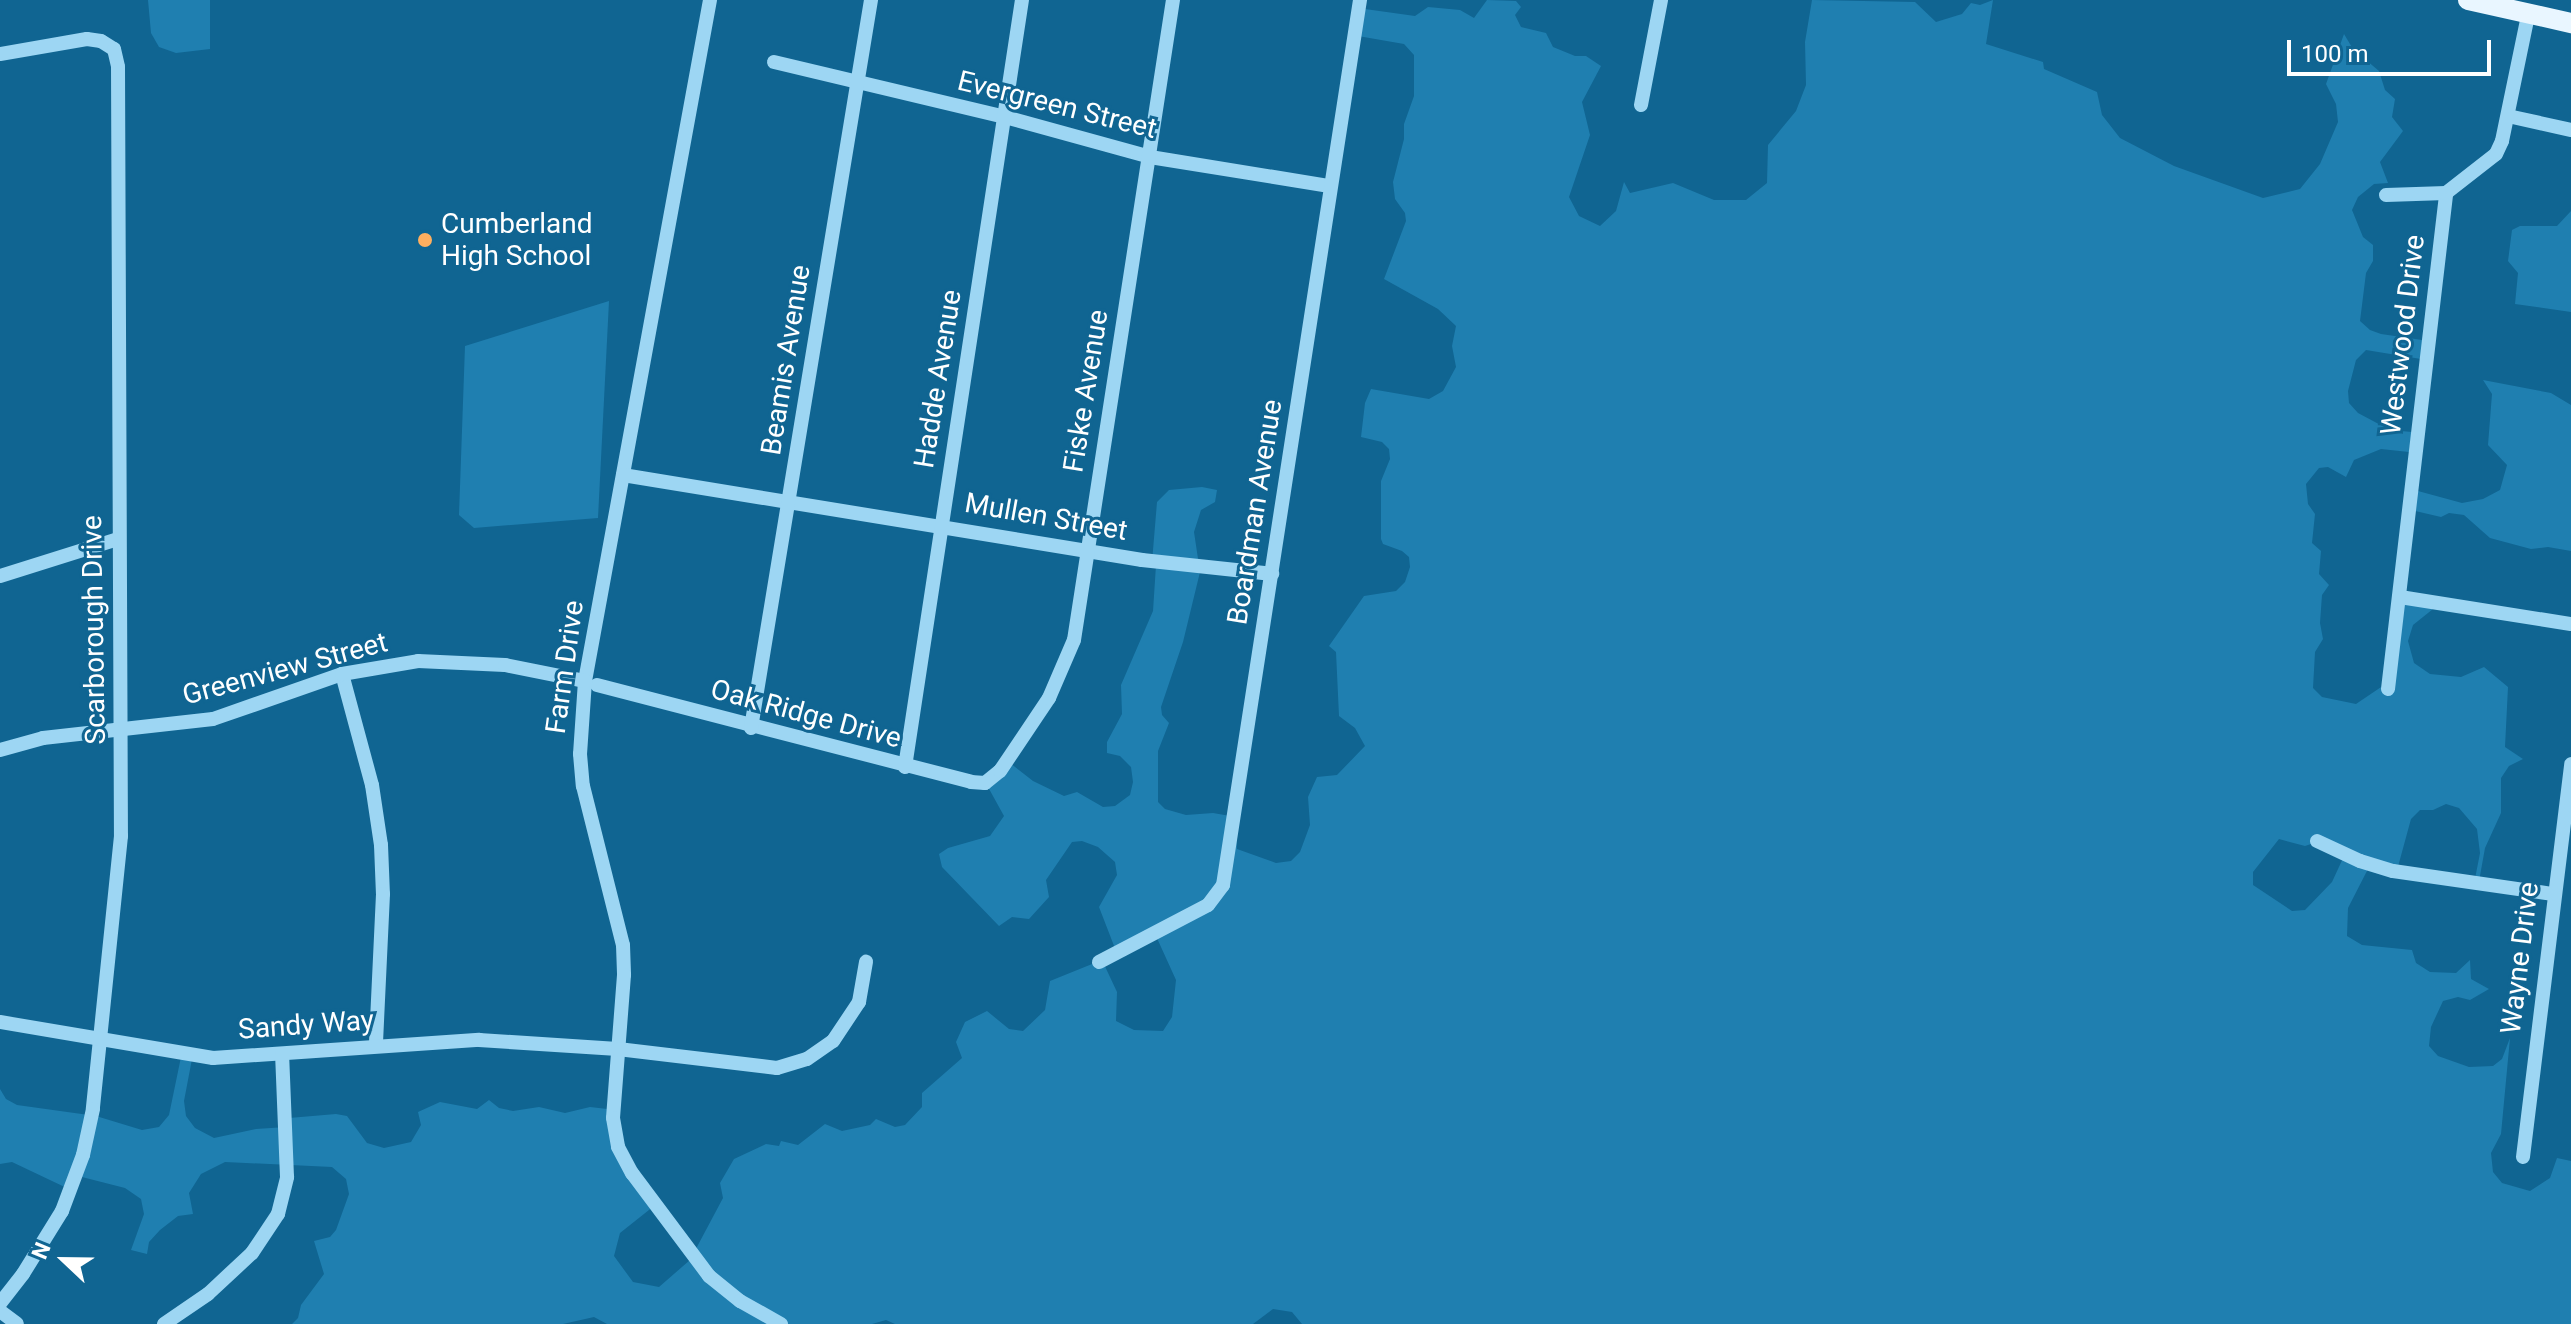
<!DOCTYPE html>
<style>
body{margin:0}
#map{position:relative;width:2571px;height:1324px;overflow:hidden;background:#106592;font-family:Roboto,sans-serif}
div>[style]{position:absolute}
[style*='--x']{left:calc(var(--x)*1px);top:calc(var(--y)*1px);width:calc(var(--w)*1px);rotate:calc(var(--a)*1deg)}
.green>*{inset:0;background:#1f7fb0}
.minor>*{height:14px;margin:-7px;padding:0 7px;transform-origin:7px;border-radius:7px;background:#9dd6f3}
.major>*{height:20px;margin:-10px;padding:0 10px;transform-origin:10px;border-radius:10px;background:#e9f6ff}
.dots>*{width:22px;height:22px;translate:-50% -50%;box-sizing:border-box;border:4px solid #106592;border-radius:50%}
span{translate:-50% -50%;white-space:nowrap;text-align:center;line-height:1.15;-webkit-text-stroke:6px #106592;paint-order:stroke}
.street-label{font-size:28px;color:#fff}
.poi-label{font-size:28px;color:#fff}
.left{translate:0 -50%;text-align:left}
.north{position:absolute;left:24px;top:1220px;width:80px;height:80px;-webkit-text-stroke:6px #106592;paint-order:stroke;rotate:292deg;font-size:22px;font-weight:700;line-height:32px;text-align:center;color:#fff}
.north::after{content:'';display:block;margin:auto;width:28px;height:36px;background:#fff;clip-path:polygon(50% 0,100% 100%,50% 72%,0 100%)}
.scale{position:absolute;left:2287px;top:40px;width:204px;height:36px;box-sizing:border-box;border:4px solid #fff;border-top:0;padding-left:10px;font-size:24px;line-height:28px;white-space:nowrap;color:#fff;-webkit-text-stroke:6px #106592;paint-order:stroke}
</style>
<div id="map">
<div class="green">
<i style="clip-path:polygon(148px 0,210px 0,210px 49px,176px 53px,159px 47px,151px 33px)"></i>
<i style="clip-path:polygon(evenodd,1487px 0,1516px 1px,1521px 7px,1515px 15px,1521px 27px,1546px 33px,1553px 47px,1575px 56px,1586px 56px,1601px 66px,1582px 102px,1590px 135px,1569px 197px,1579px 216px,1600px 226px,1616px 211px,1624px 182px,1630px 193px,1673px 183px,1714px 200px,1746px 200px,1767px 183px,1768px 145px,1796px 111px,1806px 85px,1805px 42px,1812px 0,1915px 2px,1936px 22px,1962px 14px,1971px 3px,1980px 5px,1993px 0,1986px 44px,2043px 62px,2044px 69px,2097px 92px,2102px 115px,2120px 138px,2174px 166px,2263px 198px,2300px 189px,2320px 164px,2338px 122px,2336px 104px,2326px 84px,2344px 34px,2353px 49px,2379px 71px,2385px 90px,2395px 99px,2392px 117px,2403px 131px,2380px 162px,2388px 183px,2374px 184px,2358px 197px,2352px 210px,2363px 237px,2373px 245px,2373px 261px,2366px 273px,2360px 321px,2370px 330px,2381px 334px,2429px 341px,2427px 360px,2366px 350px,2356px 360px,2348px 391px,2349px 403px,2358px 413px,2390px 430px,2412px 432px,2409px 452px,2381px 449px,2354px 460px,2346px 477px,2328px 467px,2319px 468px,2306px 484px,2308px 504px,2315px 514px,2312px 543px,2321px 551px,2319px 574px,2329px 585px,2322px 595px,2320px 623px,2323px 639px,2315px 652px,2313px 688px,2322px 697px,2356px 704px,2390px 681px,2400px 601px,2438px 605px,2413px 625px,2408px 641px,2414px 663px,2430px 674px,2461px 677px,2484px 667px,2508px 687px,2505px 747px,2523px 759px,2509px 766px,2501px 778px,2501px 813px,2485px 848px,2478px 887px,2474px 884px,2480px 853px,2477px 829px,2459px 808px,2446px 804px,2433px 810px,2420px 810px,2411px 819px,2396px 874px,2369px 867px,2348px 908px,2347px 936px,2362px 945px,2412px 950px,2416px 963px,2430px 972px,2456px 973px,2470px 960px,2471px 979px,2489px 989px,2470px 1000px,2458px 997px,2443px 1001px,2431px 1027px,2429px 1046px,2438px 1056px,2469px 1067px,2493px 1066px,2502px 1059px,2510px 1038px,2501px 1134px,2491px 1153px,2493px 1172px,2502px 1183px,2530px 1191px,2550px 1178px,2557px 1158px,2571px 1161px,2571px 1324px,1302px 1324px,1292px 1312px,1273px 1309px,1253px 1324px,895px 1324px,886px 1320px,872px 1324px,607px 1324px,594px 1317px,563px 1324px,292px 1324px,298px 1318px,301px 1305px,324px 1274px,314px 1241px,330px 1237px,336px 1230px,349px 1194px,346px 1179px,332px 1167px,225px 1162px,201px 1174px,189px 1193px,193px 1214px,178px 1216px,160px 1230px,149px 1242px,147px 1254px,131px 1250px,144px 1214px,141px 1199px,125px 1188px,78px 1176px,71px 1190px,12px 1162px,0 1164px,0 1089px,6px 1099px,17px 1105px,96px 1116px,142px 1130px,159px 1127px,169px 1115px,181px 1057px,192px 1059px,184px 1101px,186px 1116px,195px 1128px,214px 1138px,256px 1129px,286px 1127px,289px 1118px,336px 1114px,347px 1116px,367px 1143px,384px 1148px,411px 1142px,421px 1125px,418px 1112px,440px 1102px,477px 1109px,489px 1100px,499px 1108px,513px 1111px,539px 1107px,565px 1113px,590px 1107px,616px 1110px,618px 1139px,654px 1206px,620px 1233px,614px 1256px,633px 1282px,659px 1287px,690px 1260px,723px 1198px,720px 1183px,734px 1159px,766px 1144px,779px 1146px,781px 1141px,798px 1145px,825px 1124px,842px 1131px,870px 1125px,876px 1119px,895px 1127px,905px 1125px,922px 1107px,922px 1093px,962px 1058px,956px 1042px,965px 1022px,987px 1011px,1009px 1029px,1023px 1031px,1045px 1010px,1050px 981px,1102px 960px,1117px 992px,1116px 1021px,1134px 1030px,1163px 1031px,1172px 1017px,1176px 980px,1156px 936px,1116px 951px,1099px 907px,1117px 875px,1115px 862px,1098px 847px,1082px 841px,1072px 842px,1046px 880px,1049px 897px,1029px 919px,1012px 917px,999px 926px,942px 867px,939px 854px,948px 848px,990px 836px,1004px 816px,988px 787px,1010px 763px,1033px 781px,1064px 796px,1077px 792px,1103px 807px,1115px 806px,1130px 795px,1133px 782px,1131px 767px,1120px 756px,1107px 753px,1107px 742px,1122px 714px,1121px 685px,1153px 611px,1156px 565px,1152px 562px,1157px 502px,1169px 490px,1202px 487px,1217px 490px,1215px 502px,1201px 510px,1194px 532px,1200px 572px,1183px 642px,1161px 707px,1162px 715px,1169px 723px,1158px 751px,1158px 802px,1165px 809px,1186px 815px,1213px 813px,1236px 817px,1237px 849px,1276px 863px,1291px 861px,1300px 852px,1310px 825px,1308px 797px,1317px 777px,1337px 775px,1365px 746px,1355px 728px,1339px 716px,1336px 652px,1329px 646px,1364px 596px,1396px 591px,1405px 582px,1410px 567px,1409px 557px,1402px 551px,1383px 544px,1381px 539px,1381px 481px,1390px 459px,1389px 449px,1382px 442px,1361px 437px,1365px 403px,1371px 389px,1429px 399px,1443px 391px,1456px 367px,1452px 346px,1456px 326px,1438px 309px,1384px 279px,1406px 221px,1405px 213px,1395px 199px,1393px 182px,1404px 139px,1404px 124px,1414px 96px,1414px 55px,1404px 44px,1358px 36px,1365px 9px,1415px 16px,1428px 7px,1460px 10px,1474px 18px,1487px 0,2279px 839px,2305px 846px,2317px 842px,2344px 856px,2332px 882px,2305px 910px,2292px 911px,2253px 885px,2253px 872px,2279px 839px)"></i>
<i style="clip-path:polygon(2571px 211px,2571px 312px,2515px 304px,2518px 273px,2508px 261px,2512px 230px,2520px 226px,2557px 226px)"></i>
<i style="clip-path:polygon(609px 301px,598px 518px,474px 528px,459px 515px,465px 346px)"></i>
<i style="clip-path:polygon(2483px 380px,2551px 393px,2571px 405px,2571px 551px,2548px 547px,2531px 549px,2490px 538px,2464px 515px,2449px 513px,2441px 517px,2411px 510px,2418px 491px,2462px 503px,2483px 499px,2500px 490px,2507px 465px,2488px 445px,2492px 394px)"></i>
</div>
<div class="minor">
<i style="--x:710;--y:0;--w:692;--a:100.4"></i>
<i style="--x:585;--y:681;--w:73;--a:93.9"></i>
<i style="--x:580;--y:754;--w:32;--a:85"></i>
<i style="--x:583;--y:786;--w:164;--a:75.9"></i>
<i style="--x:623;--y:945;--w:30;--a:88"></i>
<i style="--x:624;--y:975;--w:143;--a:94.4"></i>
<i style="--x:613;--y:1118;--w:29;--a:80"></i>
<i style="--x:618;--y:1147;--w:30;--a:62"></i>
<i style="--x:632;--y:1173;--w:129;--a:53.2"></i>
<i style="--x:709;--y:1276;--w:40;--a:39"></i>
<i style="--x:740;--y:1301;--w:47;--a:29.3"></i>
<i style="--x:0;--y:54;--w:88;--a:-9.8"></i>
<i style="--x:87;--y:39;--w:14;--a:8"></i>
<i style="--x:101;--y:41;--w:15;--a:32"></i>
<i style="--x:114;--y:49;--w:18;--a:77"></i>
<i style="--x:118;--y:67;--w:769;--a:89.78"></i>
<i style="--x:121;--y:836;--w:274;--a:95.9"></i>
<i style="--x:93;--y:1109;--w:47;--a:102.3"></i>
<i style="--x:83;--y:1155;--w:60;--a:110.6"></i>
<i style="--x:62;--y:1211;--w:74;--a:121.8"></i>
<i style="--x:23;--y:1274;--w:37;--a:128"></i>
<i style="--x:774;--y:62;--w:237;--a:13.4"></i>
<i style="--x:1005;--y:117;--w:150;--a:15.4"></i>
<i style="--x:1150;--y:157;--w:182;--a:9.2"></i>
<i style="--x:1641;--y:105;--w:107;--a:-79.2"></i>
<i style="--x:2508;--y:116;--w:65;--a:12.5"></i>
<i style="--x:2386;--y:195;--w:60;--a:-1.9"></i>
<i style="--x:623;--y:475;--w:526;--a:9.3"></i>
<i style="--x:1142;--y:560;--w:131;--a:6.1"></i>
<i style="--x:0;--y:576;--w:124;--a:-17.4"></i>
<i style="--x:2400;--y:597;--w:173;--a:9"></i>
<i style="--x:342;--y:674;--w:115;--a:74.9"></i>
<i style="--x:372;--y:785;--w:61;--a:81.5"></i>
<i style="--x:381;--y:845;--w:49;--a:87.7"></i>
<i style="--x:383;--y:894;--w:151;--a:92.7"></i>
<i style="--x:597;--y:685;--w:386;--a:14.5"></i>
<i style="--x:971;--y:782;--w:14;--a:4"></i>
<i style="--x:985;--y:783;--w:19;--a:-39"></i>
<i style="--x:1000;--y:771;--w:88;--a:-56.1"></i>
<i style="--x:1049;--y:698;--w:63;--a:-66.7"></i>
<i style="--x:1074;--y:640;--w:648;--a:-81.21"></i>
<i style="--x:2388;--y:689;--w:499;--a:-83.3"></i>
<i style="--x:2446;--y:193;--w:63;--a:-38"></i>
<i style="--x:2496;--y:154;--w:14;--a:-65"></i>
<i style="--x:2502;--y:141;--w:129;--a:-78.3"></i>
<i style="--x:751;--y:728;--w:738;--a:-80.64"></i>
<i style="--x:0;--y:750;--w:45;--a:-15.6"></i>
<i style="--x:43;--y:738;--w:171;--a:-6.4"></i>
<i style="--x:213;--y:719;--w:137;--a:-19.2"></i>
<i style="--x:342;--y:674;--w:77;--a:-9.7"></i>
<i style="--x:418;--y:661;--w:87;--a:2.6"></i>
<i style="--x:505;--y:665;--w:82;--a:11.3"></i>
<i style="--x:905;--y:767;--w:776;--a:-81.33"></i>
<i style="--x:2317;--y:841;--w:47;--a:24.9"></i>
<i style="--x:2360;--y:861;--w:34;--a:17"></i>
<i style="--x:2393;--y:871;--w:162;--a:8.2"></i>
<i style="--x:1099;--y:962;--w:123;--a:-27.6"></i>
<i style="--x:1208;--y:905;--w:25;--a:-53"></i>
<i style="--x:1223;--y:885;--w:896;--a:-81.2"></i>
<i style="--x:0;--y:1022;--w:216;--a:9.6"></i>
<i style="--x:213;--y:1058;--w:267;--a:-3.9"></i>
<i style="--x:479;--y:1040;--w:139;--a:3.7"></i>
<i style="--x:618;--y:1049;--w:160;--a:6.8"></i>
<i style="--x:777;--y:1068;--w:31;--a:-17"></i>
<i style="--x:807;--y:1059;--w:32;--a:-35"></i>
<i style="--x:833;--y:1041;--w:47;--a:-56.3"></i>
<i style="--x:859;--y:1002;--w:41;--a:-80.1"></i>
<i style="--x:2523;--y:1157;--w:396;--a:-83"></i>
<i style="--x:0;--y:1311;--w:21;--a:37"></i>
<i style="--x:164;--y:1324;--w:53;--a:-34.3"></i>
<i style="--x:208;--y:1294;--w:60;--a:-43"></i>
<i style="--x:252;--y:1253;--w:47;--a:-56.3"></i>
<i style="--x:278;--y:1214;--w:38;--a:-76"></i>
<i style="--x:287;--y:1177;--w:123;--a:-92.3"></i>
</div>
<div class="major">
<i style="--x:2468;--y:0;--w:106;--a:12.6"></i>
</div>
<div class="dots">
<i style="left:425px;top:240px;background:#ffaf5f"></i>
</div>
<div class="street-label">
<span style="left:1057px;top:105px;rotate:14deg">Evergreen Street</span>
<span style="left:2403px;top:335px;rotate:-83deg">Westwood Drive</span>
<span style="left:786px;top:360px;rotate:-81deg">Beamis Avenue</span>
<span style="left:938px;top:379px;rotate:-81deg">Hadde Avenue</span>
<span style="left:1086px;top:391px;rotate:-81deg">Fiske Avenue</span>
<span style="left:1255px;top:512px;rotate:-81deg">Boardman Avenue</span>
<span style="left:1046px;top:517px;rotate:10deg">Mullen Street</span>
<span style="left:94px;top:630px;rotate:-91deg">Scarborough Drive</span>
<span style="left:565px;top:667px;rotate:-82deg">Farm Drive</span>
<span style="left:285px;top:669px;rotate:-15deg">Greenview Street</span>
<span style="left:806px;top:714px;rotate:15deg">Oak Ridge Drive</span>
<span style="left:2520px;top:958px;rotate:-83deg">Wayne Drive</span>
<span style="left:306px;top:1025px;rotate:-4deg">Sandy Way</span>
</div>
<div class="poi-label">
<span class="left" style="left:441px;top:240px">Cumberland<br>High School</span>
</div>
<div class="north">N</div>
<div class="scale">100 m</div>
</div>
